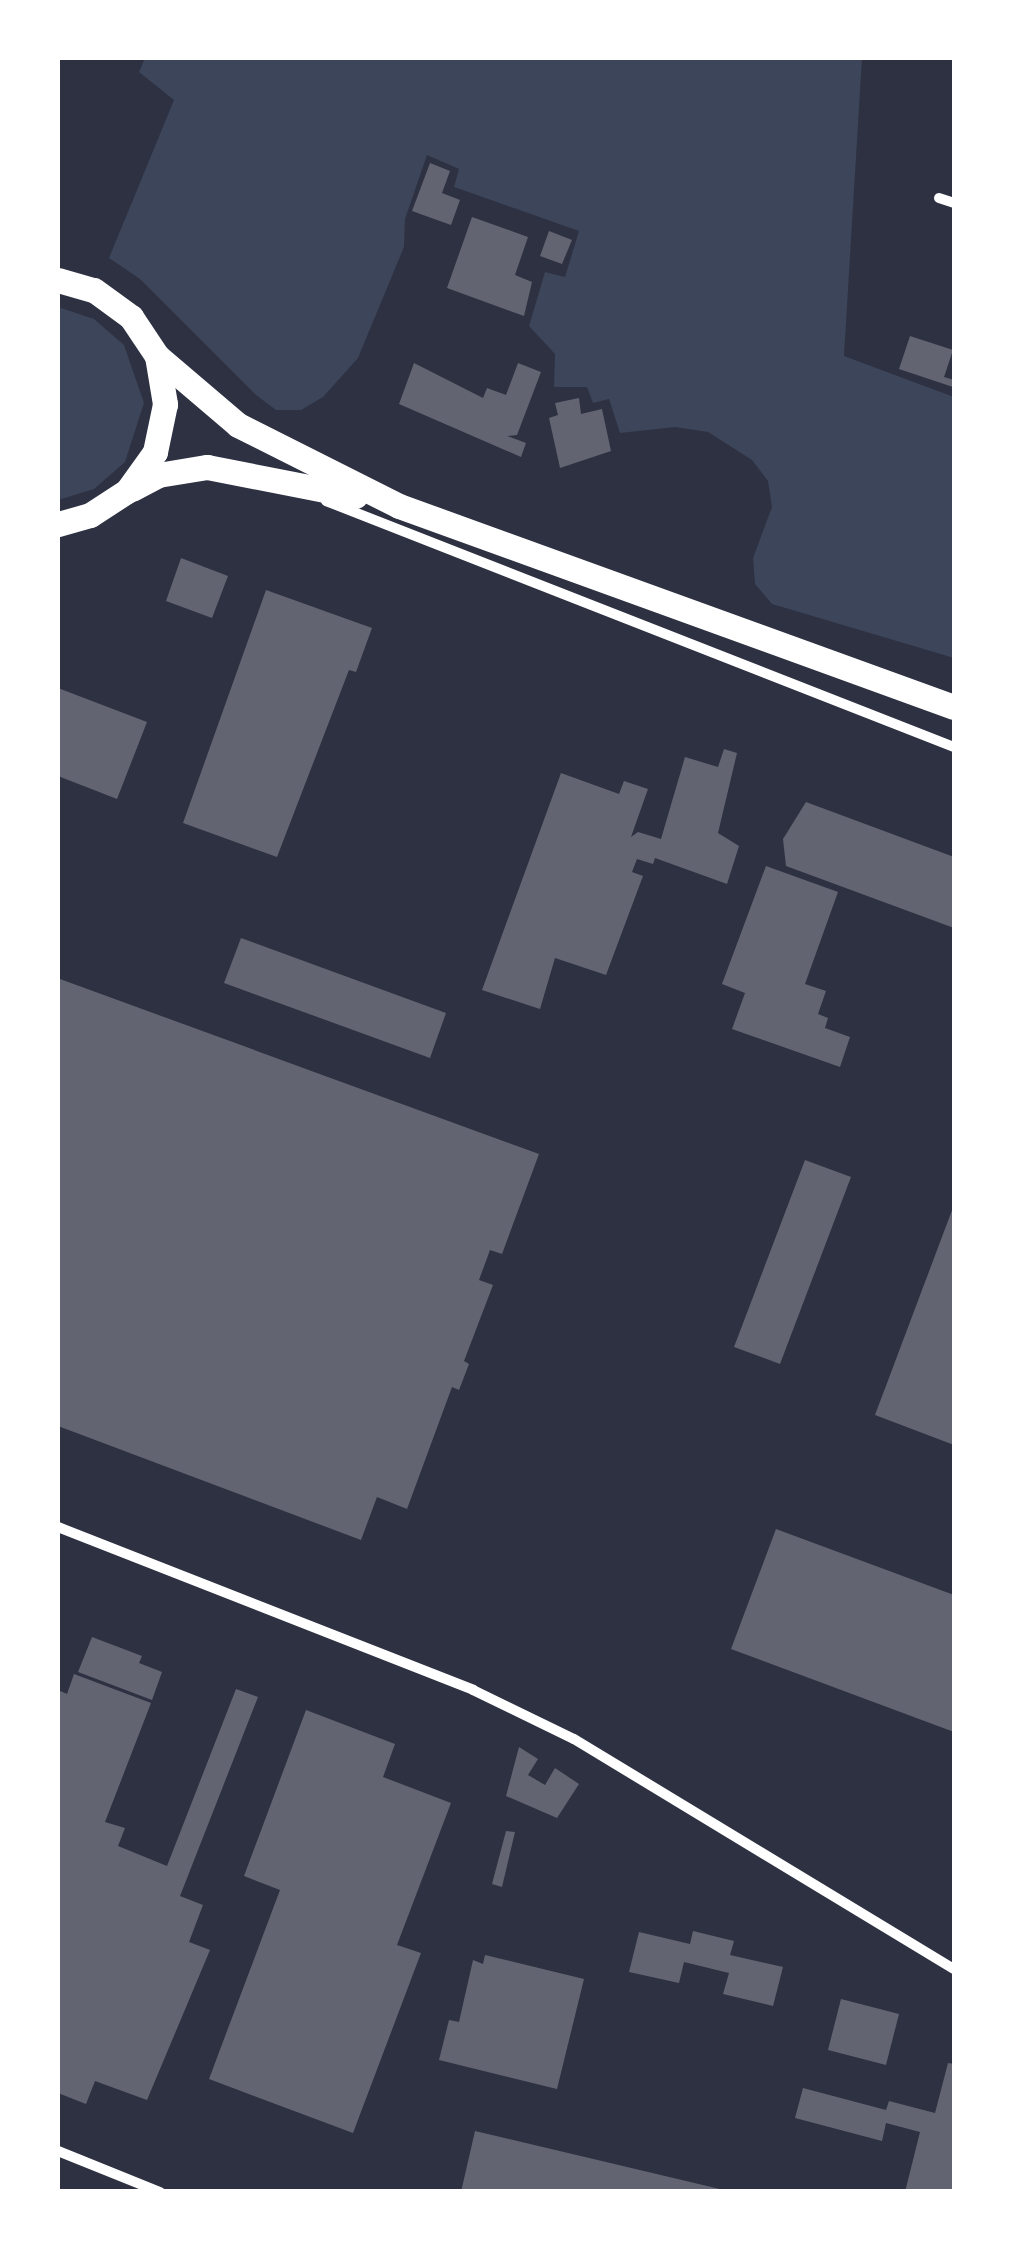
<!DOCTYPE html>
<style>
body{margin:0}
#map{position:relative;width:1012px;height:2249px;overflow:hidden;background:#2d3142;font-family:Overpass,sans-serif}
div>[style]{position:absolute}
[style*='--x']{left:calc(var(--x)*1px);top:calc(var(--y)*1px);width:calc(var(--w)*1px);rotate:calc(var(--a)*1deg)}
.green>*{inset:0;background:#3c4559}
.building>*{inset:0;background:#626471}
.minor>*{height:10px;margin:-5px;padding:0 5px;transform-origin:5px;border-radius:5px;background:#fff}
.primary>*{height:25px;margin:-12.5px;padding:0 12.5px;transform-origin:12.5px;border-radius:12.5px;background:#fff}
span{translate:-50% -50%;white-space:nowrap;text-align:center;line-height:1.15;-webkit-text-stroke:8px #fff;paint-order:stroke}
.frame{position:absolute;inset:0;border:60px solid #fff;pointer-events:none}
</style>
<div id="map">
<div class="green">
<i style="clip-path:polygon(145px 58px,862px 58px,844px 356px,954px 397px,954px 658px,772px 604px,755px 584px,753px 558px,772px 507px,768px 481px,752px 460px,708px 432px,675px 427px,620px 433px,609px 399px,593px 403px,587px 387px,554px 387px,555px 354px,529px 326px,545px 272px,565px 277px,579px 231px,454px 187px,459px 169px,427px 155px,405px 219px,404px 247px,358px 358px,323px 397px,301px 410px,276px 410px,256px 395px,140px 279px,109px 258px,174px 100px,139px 72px)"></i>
<i style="clip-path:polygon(58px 307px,94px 319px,124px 345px,144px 403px,125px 462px,94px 489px,58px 500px)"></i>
</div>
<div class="building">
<i style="clip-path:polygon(430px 163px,450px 171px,442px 193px,460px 200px,451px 225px,412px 211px)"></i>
<i style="clip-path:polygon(472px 217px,528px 237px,515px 275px,532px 282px,524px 316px,447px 288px)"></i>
<i style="clip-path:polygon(549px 231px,572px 240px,562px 264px,540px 256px)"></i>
<i style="clip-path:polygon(910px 336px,953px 350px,944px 377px,954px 380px,953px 387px,899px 369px)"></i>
<i style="clip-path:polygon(414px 363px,483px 398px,487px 388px,506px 395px,518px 363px,541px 372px,517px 435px,507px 436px,526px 443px,521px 457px,399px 404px)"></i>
<i style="clip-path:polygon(579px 398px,581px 414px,602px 409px,611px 451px,560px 468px,549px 418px,558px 415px,555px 403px)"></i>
<i style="clip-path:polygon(181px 558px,228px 576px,212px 618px,166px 601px)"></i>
<i style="clip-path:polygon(266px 590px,372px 628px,356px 672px,349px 670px,277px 857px,183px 823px)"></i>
<i style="clip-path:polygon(58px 688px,147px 722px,117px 799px,58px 776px)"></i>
<i style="clip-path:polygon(724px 749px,737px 753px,718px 833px,739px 846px,727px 884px,655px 858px,653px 864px,637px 859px,632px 872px,643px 876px,606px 975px,555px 958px,540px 1009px,482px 990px,561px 773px,619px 794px,624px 781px,648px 789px,631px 837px,638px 832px,661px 839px,685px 757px,718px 767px)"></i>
<i style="clip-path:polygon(806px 802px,954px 857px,954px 928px,786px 866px,783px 839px)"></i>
<i style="clip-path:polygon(766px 866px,838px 892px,805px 984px,826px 991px,818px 1014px,828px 1018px,825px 1028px,850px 1037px,840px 1067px,732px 1029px,745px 993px,722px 984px)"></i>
<i style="clip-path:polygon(241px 938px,446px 1013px,430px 1058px,224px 983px)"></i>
<i style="clip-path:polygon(60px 979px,539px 1154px,502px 1254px,490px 1250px,479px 1280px,493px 1285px,464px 1361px,469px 1364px,459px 1390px,452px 1387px,407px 1509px,377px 1497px,361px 1540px,58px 1426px)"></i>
<i style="clip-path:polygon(805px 1160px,851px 1177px,780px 1364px,734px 1347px)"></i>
<i style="clip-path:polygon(954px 1205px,954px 1445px,875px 1415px)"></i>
<i style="clip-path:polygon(776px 1529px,954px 1595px,954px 1732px,731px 1649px)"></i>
<i style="clip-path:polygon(92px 1637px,142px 1656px,139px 1663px,162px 1672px,152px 1700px,78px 1672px)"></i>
<i style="clip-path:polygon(74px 1674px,151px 1703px,105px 1822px,125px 1828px,118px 1846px,167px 1866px,236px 1689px,258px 1697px,180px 1896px,203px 1905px,189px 1942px,210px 1950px,147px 2100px,95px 2081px,86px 2104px,58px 2093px,58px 1690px,67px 1694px)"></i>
<i style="clip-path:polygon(306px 1710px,395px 1744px,383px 1777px,451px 1803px,397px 1945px,421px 1953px,353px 2133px,209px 2079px,280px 1890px,244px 1876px)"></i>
<i style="clip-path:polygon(519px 1747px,538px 1759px,528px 1775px,545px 1785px,555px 1768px,579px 1784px,557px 1818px,506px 1796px)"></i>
<i style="clip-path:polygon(506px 1831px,515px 1832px,502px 1887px,492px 1884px)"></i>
<i style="clip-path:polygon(693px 1931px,734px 1941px,730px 1955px,783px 1967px,773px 2006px,723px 1994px,729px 1973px,684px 1962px,679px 1983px,629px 1972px,639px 1932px,690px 1944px)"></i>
<i style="clip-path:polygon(485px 1955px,584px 1979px,557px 2089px,439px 2060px,449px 2020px,459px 2022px,473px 1960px,483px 1964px)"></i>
<i style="clip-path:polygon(841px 1999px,899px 2014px,886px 2065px,828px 2050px)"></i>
<i style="clip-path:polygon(948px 2063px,954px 2064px,954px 2192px,905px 2192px,920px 2132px,886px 2123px,882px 2141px,795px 2118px,803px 2088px,886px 2110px,889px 2101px,935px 2113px)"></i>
<i style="clip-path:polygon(475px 2131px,724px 2190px,724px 2192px,461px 2192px)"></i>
</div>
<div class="minor">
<i style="--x:939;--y:198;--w:16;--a:18"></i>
<i style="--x:326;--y:501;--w:674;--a:21.39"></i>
<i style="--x:58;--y:1527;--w:446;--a:21.4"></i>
<i style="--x:473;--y:1690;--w:112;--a:25.9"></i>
<i style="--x:574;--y:1739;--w:444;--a:31.2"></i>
<i style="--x:58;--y:2151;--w:110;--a:21.9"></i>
</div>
<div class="primary">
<i style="--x:58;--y:280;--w:37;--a:16"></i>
<i style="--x:94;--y:290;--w:46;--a:36.1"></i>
<i style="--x:131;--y:317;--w:47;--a:56.3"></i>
<i style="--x:157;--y:356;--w:49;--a:80.5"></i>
<i style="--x:165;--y:404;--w:49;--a:101.8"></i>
<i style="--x:155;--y:452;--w:48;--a:125.7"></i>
<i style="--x:127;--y:491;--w:44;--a:147"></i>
<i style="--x:90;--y:515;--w:33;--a:164"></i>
<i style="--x:157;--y:356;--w:106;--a:40.4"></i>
<i style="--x:238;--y:425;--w:180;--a:26.7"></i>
<i style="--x:399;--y:506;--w:590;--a:19.91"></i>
<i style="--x:132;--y:489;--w:30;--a:-28"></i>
<i style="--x:158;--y:475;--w:50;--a:-9.3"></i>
<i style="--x:207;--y:467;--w:151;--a:11.1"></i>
</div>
<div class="frame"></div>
</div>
